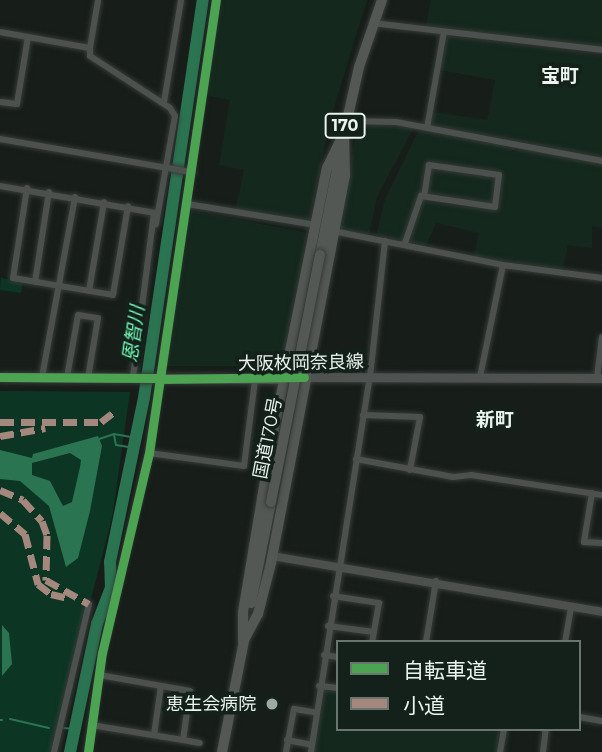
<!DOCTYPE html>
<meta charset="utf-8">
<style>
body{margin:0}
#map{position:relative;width:602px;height:752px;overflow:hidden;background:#171e1a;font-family:Montserrat,"Noto Sans JP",sans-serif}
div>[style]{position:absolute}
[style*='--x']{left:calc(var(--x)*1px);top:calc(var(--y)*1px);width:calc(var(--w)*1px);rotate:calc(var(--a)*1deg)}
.built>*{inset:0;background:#15281e}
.green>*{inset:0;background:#0d3524}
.water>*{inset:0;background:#2b7452}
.stream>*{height:2px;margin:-1px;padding:0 1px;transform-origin:1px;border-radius:1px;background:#2b7452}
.river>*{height:12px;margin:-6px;padding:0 6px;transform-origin:6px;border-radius:6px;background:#2b7452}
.roads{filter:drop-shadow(0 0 2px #353b38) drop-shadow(0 0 2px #353b38)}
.minor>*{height:6px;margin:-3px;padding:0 3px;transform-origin:3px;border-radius:3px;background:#4d514e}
.tertiary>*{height:8px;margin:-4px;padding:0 4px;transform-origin:4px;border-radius:4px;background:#4d514e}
.secondary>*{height:9px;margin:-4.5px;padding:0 4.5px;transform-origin:4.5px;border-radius:4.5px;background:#4e5250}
.trunk>*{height:10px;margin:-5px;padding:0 5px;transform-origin:5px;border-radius:5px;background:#545855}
.bridges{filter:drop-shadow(0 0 2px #353b38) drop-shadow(0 0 2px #353b38)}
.trunk-bridge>*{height:10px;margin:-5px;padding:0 5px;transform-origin:5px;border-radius:5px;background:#545855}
.quiet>*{height:7px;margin-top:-3.5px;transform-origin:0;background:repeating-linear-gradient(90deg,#a5887d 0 14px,transparent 0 21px)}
.cycleway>*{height:9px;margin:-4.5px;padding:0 4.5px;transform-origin:4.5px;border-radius:4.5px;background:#4ca352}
.dots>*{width:19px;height:19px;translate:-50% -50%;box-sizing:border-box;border:4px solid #14211a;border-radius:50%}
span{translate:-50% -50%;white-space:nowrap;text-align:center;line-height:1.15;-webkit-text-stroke:7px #14211a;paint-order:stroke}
.shield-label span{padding:2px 5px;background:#14211a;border:2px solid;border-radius:5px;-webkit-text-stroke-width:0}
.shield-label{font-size:16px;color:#eaf3ee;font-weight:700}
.street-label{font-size:18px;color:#eaf3ee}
.poi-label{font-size:18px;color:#eaf3ee}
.right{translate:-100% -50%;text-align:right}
.neighbourhood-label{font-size:19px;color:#eaf3ee;font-weight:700}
.water-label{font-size:19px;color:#75fcbb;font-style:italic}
.legend{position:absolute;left:336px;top:640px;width:245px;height:91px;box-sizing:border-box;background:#14211a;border:2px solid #6a756f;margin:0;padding:9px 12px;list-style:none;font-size:21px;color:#eaf3ee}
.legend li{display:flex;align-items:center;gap:14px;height:35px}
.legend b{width:35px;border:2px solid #6a756f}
</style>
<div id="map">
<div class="built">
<i style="clip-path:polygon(222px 0,367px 0,331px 117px,309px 223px,235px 212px,244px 170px,219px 165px,230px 100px,205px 95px)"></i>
<i style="clip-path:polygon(431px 0,602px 0,602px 51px,426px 26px)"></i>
<i style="clip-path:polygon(447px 35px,602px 56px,602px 157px,430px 126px,432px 112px,487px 120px,495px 80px,440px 70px)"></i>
<i style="clip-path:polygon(396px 123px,414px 127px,377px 197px,369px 235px,338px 230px,358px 124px)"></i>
<i style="clip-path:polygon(420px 128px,519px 146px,511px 152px,524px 147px,602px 163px,602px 228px,592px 226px,592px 248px,568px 245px,563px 270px,474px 257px,479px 233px,436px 223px,426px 246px,409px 242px,422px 202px,493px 210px,493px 204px,421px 192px,402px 241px,376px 236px,385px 199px)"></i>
<i style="clip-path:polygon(188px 210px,308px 233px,283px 357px,276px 366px,163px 366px)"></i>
<i style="clip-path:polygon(321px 690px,338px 692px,338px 729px,500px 729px,496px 752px,313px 752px)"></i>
</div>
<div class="green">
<i style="clip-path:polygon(1px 278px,23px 282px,21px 293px,0 290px)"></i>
<i style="clip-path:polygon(0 391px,130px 392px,112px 518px,51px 752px,0 752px)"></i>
</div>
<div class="water">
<i style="clip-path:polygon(evenodd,98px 436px,102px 446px,90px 511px,78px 558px,66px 567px,49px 506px,20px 481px,0 479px,0 450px,32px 458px,33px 454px,98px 436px,70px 453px,81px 460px,80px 467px,72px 502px,63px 506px,50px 481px,32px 475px,32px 463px,70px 453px)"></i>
<i style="clip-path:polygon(2px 625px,9px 633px,12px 664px,2px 676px)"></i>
</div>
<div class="stream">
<i style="--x:114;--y:435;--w:10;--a:79"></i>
<i style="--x:116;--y:445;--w:19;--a:9"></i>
<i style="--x:99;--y:439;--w:16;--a:-18"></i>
<i style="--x:114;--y:434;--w:23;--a:10"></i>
<i style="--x:10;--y:719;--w:40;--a:13"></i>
<i style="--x:0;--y:720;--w:2;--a:0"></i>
<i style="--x:64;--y:728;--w:10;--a:6"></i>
</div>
<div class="river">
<i style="--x:70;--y:752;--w:131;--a:-78.1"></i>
<i style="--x:97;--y:624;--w:39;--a:-69"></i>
<i style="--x:111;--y:588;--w:26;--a:-92"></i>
<i style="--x:110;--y:562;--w:167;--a:-78.3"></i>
<i style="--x:144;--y:398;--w:402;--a:-81.6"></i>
</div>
<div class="roads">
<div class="minor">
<i style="--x:373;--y:23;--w:231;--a:6.7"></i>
<i style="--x:0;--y:32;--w:91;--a:10.1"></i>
<i style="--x:90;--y:48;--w:8;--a:90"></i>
<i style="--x:90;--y:56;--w:95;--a:33"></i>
<i style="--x:170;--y:108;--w:9;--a:58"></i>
<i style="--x:175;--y:116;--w:110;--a:100"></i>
<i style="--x:90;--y:48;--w:49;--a:-80.5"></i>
<i style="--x:0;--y:102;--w:17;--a:7"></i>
<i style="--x:17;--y:104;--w:68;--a:-80.7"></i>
<i style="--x:164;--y:102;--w:103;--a:-80.5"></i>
<i style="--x:346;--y:121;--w:50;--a:1.1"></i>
<i style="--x:396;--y:122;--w:210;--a:10.7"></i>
<i style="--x:427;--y:128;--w:97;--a:-80"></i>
<i style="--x:0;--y:139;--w:195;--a:9.8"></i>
<i style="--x:0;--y:186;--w:156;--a:9.9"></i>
<i style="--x:154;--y:213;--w:166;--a:97.3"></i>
<i style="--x:27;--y:188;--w:91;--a:98.8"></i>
<i style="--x:13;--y:278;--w:101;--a:9.6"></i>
<i style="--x:113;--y:295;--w:90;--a:-80.4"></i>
<i style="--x:187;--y:204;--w:131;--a:9.2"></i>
<i style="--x:333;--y:231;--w:173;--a:11.3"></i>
<i style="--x:503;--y:265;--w:100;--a:7.5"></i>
<i style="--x:405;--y:243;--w:50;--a:-71.2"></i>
<i style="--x:421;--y:196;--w:75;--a:8.5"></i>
<i style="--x:495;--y:207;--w:32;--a:-83"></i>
<i style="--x:499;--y:175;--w:71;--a:-171.9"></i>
<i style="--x:429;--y:165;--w:31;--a:99"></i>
<i style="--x:35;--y:282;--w:91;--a:-81.2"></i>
<i style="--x:89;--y:291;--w:90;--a:-80.4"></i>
<i style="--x:42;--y:377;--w:183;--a:-79.6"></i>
<i style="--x:67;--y:377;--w:63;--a:-79.9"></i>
<i style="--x:78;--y:315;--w:20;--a:9"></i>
<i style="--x:98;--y:318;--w:61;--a:99.5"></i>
<i style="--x:480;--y:377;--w:114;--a:-78.4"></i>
<i style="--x:597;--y:378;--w:41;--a:-83"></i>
<i style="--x:363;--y:415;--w:57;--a:2"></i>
<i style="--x:420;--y:417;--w:54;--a:100.7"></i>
<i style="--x:149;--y:453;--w:96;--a:7.8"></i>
<i style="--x:244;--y:466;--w:87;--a:-82.7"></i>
<i style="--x:356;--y:459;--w:99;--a:10.5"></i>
<i style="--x:453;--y:477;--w:18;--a:-6"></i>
<i style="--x:471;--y:475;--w:133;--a:8.7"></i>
<i style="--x:592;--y:493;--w:50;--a:99.3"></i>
<i style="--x:584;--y:542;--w:18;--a:3"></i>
<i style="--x:333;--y:596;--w:47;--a:8.7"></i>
<i style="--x:379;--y:603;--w:40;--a:100"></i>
<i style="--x:328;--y:626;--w:46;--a:7.4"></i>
<i style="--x:426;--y:642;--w:62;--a:-80.7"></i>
<i style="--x:565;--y:642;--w:35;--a:-80"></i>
<i style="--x:324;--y:655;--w:14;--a:8"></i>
<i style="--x:319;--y:686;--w:19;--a:6"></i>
<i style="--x:579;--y:717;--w:23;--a:10"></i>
<i style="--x:91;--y:725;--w:93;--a:9.3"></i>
<i style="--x:183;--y:740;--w:49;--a:-81.9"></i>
<i style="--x:190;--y:691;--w:92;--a:-170"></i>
<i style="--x:154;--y:735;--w:49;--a:-81.9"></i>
<i style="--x:183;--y:740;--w:17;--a:10"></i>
<i style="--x:287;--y:740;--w:25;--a:11"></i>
<i style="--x:54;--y:752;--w:152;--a:-76.7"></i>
<i style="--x:88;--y:752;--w:100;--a:-82"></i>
<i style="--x:102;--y:653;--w:205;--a:-76.8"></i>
<i style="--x:149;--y:453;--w:458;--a:-81.6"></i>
<i style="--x:286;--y:752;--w:44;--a:-79.5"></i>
<i style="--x:294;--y:709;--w:20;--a:9"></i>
<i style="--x:311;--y:752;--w:380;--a:-81.1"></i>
<i style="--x:370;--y:377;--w:137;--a:-83.7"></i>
<i style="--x:500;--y:752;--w:23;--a:-80"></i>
<i style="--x:543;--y:752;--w:23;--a:-83"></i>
</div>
<div class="tertiary">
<i style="--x:272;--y:556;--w:335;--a:9.6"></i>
</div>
<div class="secondary">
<i style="--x:0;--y:377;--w:289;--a:0.4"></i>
<i style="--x:303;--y:377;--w:299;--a:0.2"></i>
</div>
<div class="trunk">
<i style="--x:343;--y:138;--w:73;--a:-77.3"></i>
<i style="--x:359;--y:67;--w:71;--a:-71.1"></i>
<i style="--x:320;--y:255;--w:103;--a:-78.8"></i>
<i style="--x:251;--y:603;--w:103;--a:-78.8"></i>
<i style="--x:243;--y:639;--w:27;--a:-90"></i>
<i style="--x:243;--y:612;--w:169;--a:-80.5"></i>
<i style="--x:271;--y:445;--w:283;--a:-78.6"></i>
<i style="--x:327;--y:168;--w:37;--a:-64"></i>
<i style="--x:243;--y:642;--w:32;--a:-62"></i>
<i style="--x:258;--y:614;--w:53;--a:-75.7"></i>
<i style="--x:271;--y:563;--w:394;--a:-79.2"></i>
<i style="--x:345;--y:176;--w:43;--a:-91.3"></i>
<i style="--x:222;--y:752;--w:118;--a:-78.8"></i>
</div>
</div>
<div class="bridges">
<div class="trunk-bridge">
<i style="--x:271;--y:502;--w:252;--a:-78.8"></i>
</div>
</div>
<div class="quiet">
<i style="--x:0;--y:422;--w:101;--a:0"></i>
<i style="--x:101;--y:422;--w:16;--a:-38"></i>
<i style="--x:0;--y:436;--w:46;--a:-10.1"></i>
<i style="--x:0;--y:490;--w:25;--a:23"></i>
<i style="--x:23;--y:500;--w:28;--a:48"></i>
<i style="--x:42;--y:521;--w:15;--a:70"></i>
<i style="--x:47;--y:535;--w:45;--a:91.3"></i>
<i style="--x:46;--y:580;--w:49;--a:29.2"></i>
<i style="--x:0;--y:513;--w:33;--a:40"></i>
<i style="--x:25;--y:534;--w:52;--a:75.4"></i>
<i style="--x:38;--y:584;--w:16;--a:38"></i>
<i style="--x:51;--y:594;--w:17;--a:13"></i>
</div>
<div class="cycleway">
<i style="--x:0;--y:377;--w:156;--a:0.4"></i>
<i style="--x:160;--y:379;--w:144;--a:-0.8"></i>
<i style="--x:88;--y:752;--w:100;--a:-82"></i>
<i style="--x:102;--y:653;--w:205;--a:-76.8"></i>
<i style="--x:149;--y:453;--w:458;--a:-81.6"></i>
</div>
<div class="dots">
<i style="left:272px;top:704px;background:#a0a8a4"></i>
</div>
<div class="shield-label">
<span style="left:345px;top:126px">170</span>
</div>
<div class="street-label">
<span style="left:301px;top:363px;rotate:-1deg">大阪枚岡奈良線</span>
<span style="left:268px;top:438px;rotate:-79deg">国道170号</span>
</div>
<div class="poi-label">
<span class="right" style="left:256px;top:704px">恵生会病院</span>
</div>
<div class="neighbourhood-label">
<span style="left:560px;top:76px">宝町</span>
<span style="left:495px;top:420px">新町</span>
</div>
<div class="water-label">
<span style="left:134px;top:334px;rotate:-82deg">恩智川</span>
</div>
<ul class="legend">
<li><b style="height:9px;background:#4ca352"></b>自転車道</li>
<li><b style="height:9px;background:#a5887d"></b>小道</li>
</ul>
</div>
